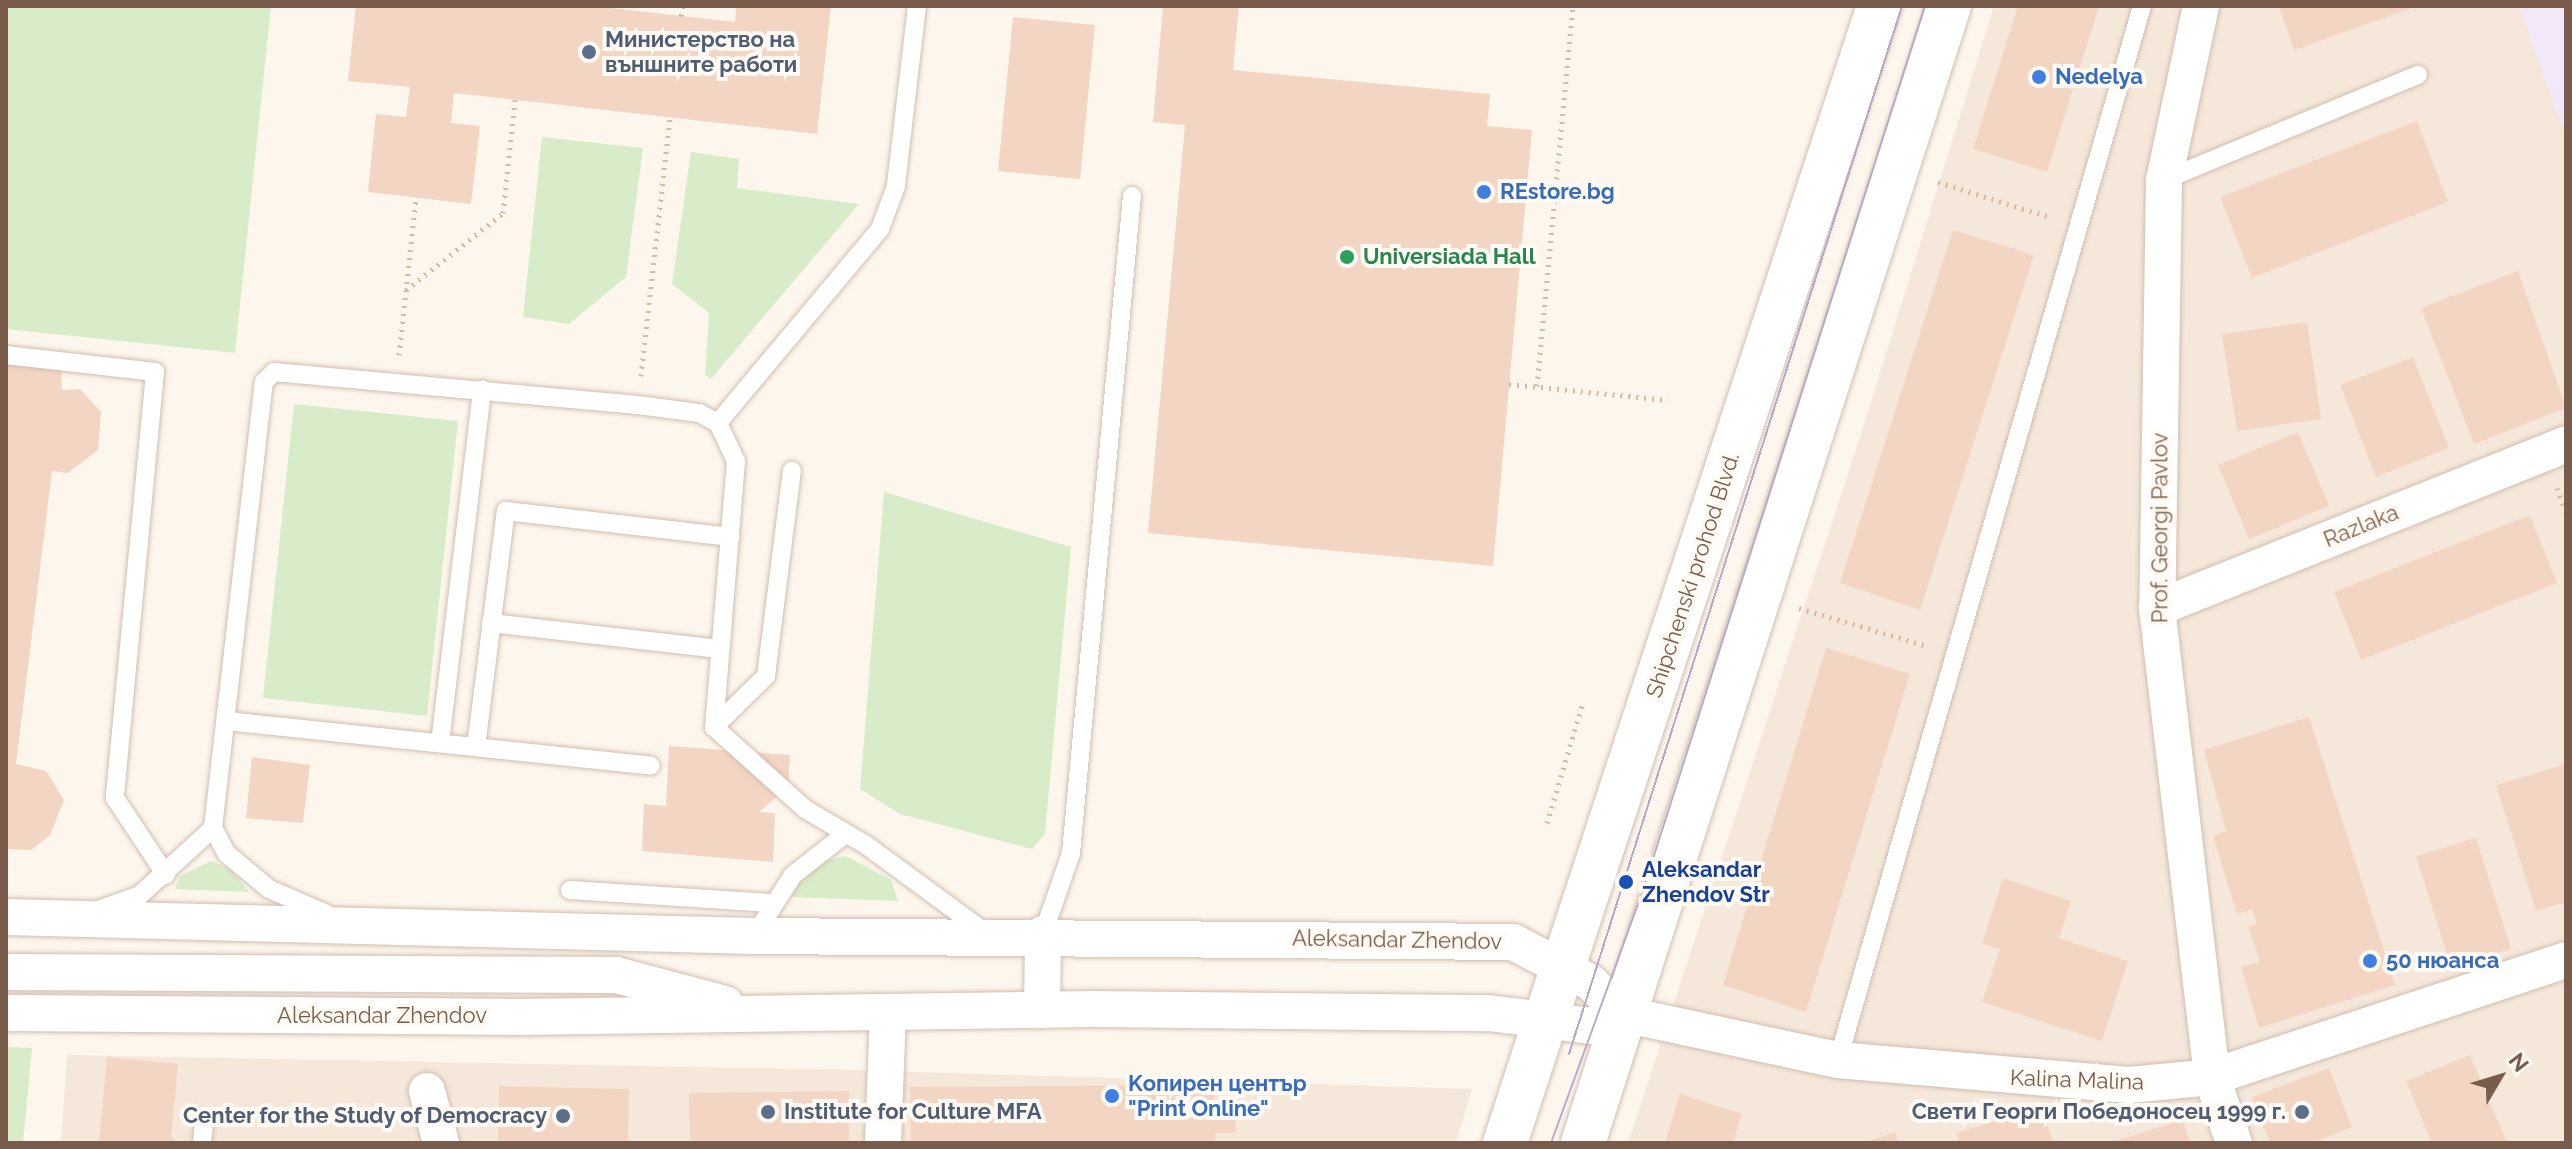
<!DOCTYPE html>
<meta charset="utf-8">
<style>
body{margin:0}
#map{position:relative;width:2572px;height:1149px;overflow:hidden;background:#fdf6ec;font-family:Raleway,sans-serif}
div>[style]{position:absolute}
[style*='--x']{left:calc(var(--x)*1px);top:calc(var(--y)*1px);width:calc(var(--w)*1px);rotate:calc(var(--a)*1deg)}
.residential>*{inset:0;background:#f5e8da}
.education>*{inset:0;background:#f3e8fa}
.green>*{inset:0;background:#d8ecc9}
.building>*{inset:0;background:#f3d5c3}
.path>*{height:5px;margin-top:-2.5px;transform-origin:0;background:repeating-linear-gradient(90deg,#d9b8a5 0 2px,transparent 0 8px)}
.roads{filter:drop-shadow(0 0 2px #d1beb0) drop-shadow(0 0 2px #d1beb0)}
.service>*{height:18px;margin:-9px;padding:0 9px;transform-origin:9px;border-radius:9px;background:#fff}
.minor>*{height:36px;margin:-18px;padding:0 18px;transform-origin:18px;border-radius:18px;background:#fff}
.secondary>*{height:44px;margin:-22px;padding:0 22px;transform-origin:22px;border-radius:22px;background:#fff}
.tram>*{height:2px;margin:-1px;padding:0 1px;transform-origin:1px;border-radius:1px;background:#b9a8c9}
.dots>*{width:22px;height:22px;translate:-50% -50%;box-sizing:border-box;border:4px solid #fffaf3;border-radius:50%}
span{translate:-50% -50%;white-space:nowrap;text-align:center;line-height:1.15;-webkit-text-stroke:8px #fffaf3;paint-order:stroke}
.service-label{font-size:22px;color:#4e5e75;font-weight:700}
.left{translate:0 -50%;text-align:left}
.right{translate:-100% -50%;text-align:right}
.shop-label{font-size:22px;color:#366cbe;font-weight:700}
.leisure-label{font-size:22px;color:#27864d;font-weight:700}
.street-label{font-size:22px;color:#7a5c4d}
.transit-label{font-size:22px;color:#164399;font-weight:700}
.frame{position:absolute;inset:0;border:8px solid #7a5c4d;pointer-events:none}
.north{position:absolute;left:2460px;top:1037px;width:80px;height:80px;-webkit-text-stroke:6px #fffaf3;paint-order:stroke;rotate:52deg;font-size:22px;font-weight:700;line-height:32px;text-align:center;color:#7a5c4d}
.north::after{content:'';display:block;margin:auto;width:28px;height:36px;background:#7a5c4d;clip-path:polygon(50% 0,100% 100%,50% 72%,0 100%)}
</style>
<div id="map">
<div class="residential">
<i style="clip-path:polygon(1994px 6px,2566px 6px,2566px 1143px,1628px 1143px,1862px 431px)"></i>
<i style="clip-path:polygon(67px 1055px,851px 1070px,1472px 1089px,1456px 1143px,61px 1143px)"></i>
</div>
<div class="education">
<i style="clip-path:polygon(2519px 6px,2566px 6px,2566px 138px)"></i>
</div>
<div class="green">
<i style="clip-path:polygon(6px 6px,271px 6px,235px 353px,6px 329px)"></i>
<i style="clip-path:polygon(542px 137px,643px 148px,626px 277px,569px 324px,523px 317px)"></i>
<i style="clip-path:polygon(691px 152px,739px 159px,737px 188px,859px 204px,711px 379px,705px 375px,709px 313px,672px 284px)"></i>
<i style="clip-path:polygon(294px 404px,458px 421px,427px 716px,263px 698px)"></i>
<i style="clip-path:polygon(884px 492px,1071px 547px,1045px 834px,1032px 849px,900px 814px,860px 789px)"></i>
<i style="clip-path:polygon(846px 856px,891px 880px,898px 901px,791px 897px,801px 877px,818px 862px)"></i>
<i style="clip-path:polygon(211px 861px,232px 870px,249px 892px,175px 889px,180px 876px)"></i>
<i style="clip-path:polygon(6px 1047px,32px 1048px,23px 1143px,6px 1143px)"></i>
</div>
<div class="building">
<i style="clip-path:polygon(356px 6px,594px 6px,735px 22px,736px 6px,831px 6px,817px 134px,454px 93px,451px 123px,480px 126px,471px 204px,368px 192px,376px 114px,406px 117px,410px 87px,348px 81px)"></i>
<i style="clip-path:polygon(1163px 6px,1239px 6px,1233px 70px,1490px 94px,1487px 126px,1532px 130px,1493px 566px,1148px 533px,1185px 125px,1153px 122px)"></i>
<i style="clip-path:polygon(2018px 6px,2099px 6px,2047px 172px,1973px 149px)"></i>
<i style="clip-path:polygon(2279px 6px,2418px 6px,2294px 50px)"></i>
<i style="clip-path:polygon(1013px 17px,1095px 25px,1080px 179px,998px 171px)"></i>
<i style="clip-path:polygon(2417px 121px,2448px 202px,2252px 278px,2220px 197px)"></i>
<i style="clip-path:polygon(1953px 230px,2034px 255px,1920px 610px,1840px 583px)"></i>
<i style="clip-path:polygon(2518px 271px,2566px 408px,2474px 444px,2421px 308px)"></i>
<i style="clip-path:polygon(2307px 322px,2321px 419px,2237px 431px,2222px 334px)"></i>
<i style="clip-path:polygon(2413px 357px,2449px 448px,2376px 477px,2340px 385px)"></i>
<i style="clip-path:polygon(6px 360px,61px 365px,62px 390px,80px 389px,101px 412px,98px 450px,68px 473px,52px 471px,16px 764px,46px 771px,64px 800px,50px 835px,31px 850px,6px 849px)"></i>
<i style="clip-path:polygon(2298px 432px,2329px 506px,2249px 539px,2218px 465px)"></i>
<i style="clip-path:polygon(2530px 515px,2557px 583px,2361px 660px,2334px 592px)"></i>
<i style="clip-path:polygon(1826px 648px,1910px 674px,1806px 1012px,1723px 985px)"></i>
<i style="clip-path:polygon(2309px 717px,2395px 985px,2259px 1028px,2241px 967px,2260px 962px,2248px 926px,2257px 924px,2252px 909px,2237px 914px,2213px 836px,2226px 831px,2204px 750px)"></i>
<i style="clip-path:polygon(669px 746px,790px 755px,788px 787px,759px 812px,775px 813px,773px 862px,642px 851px,644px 804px,666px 806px)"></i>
<i style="clip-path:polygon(252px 757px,310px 765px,303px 823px,246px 818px)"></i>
<i style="clip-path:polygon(2566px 764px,2566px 902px,2536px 911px,2496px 785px)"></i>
<i style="clip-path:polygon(2476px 838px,2511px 949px,2451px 967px,2416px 856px)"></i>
<i style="clip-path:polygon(2003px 878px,2071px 901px,2059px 938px,2128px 961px,2102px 1041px,1982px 1002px,2000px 949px,1982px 944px)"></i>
<i style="clip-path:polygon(2470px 1055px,2507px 1143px,2432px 1143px,2406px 1081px)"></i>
<i style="clip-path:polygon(107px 1057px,178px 1064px,171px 1137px,180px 1143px,99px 1143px)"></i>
<i style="clip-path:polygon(2329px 1068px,2352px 1127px,2312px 1143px,2270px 1143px,2252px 1097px)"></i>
<i style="clip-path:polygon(1215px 1085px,1214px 1102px,1235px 1102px,1236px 1133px,1215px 1133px,1215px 1143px,911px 1143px,910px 1087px)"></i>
<i style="clip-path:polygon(499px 1086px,629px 1089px,628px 1143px,498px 1143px)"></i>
<i style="clip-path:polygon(849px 1091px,849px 1143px,690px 1143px,689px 1093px)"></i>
<i style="clip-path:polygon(1680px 1094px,1742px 1114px,1733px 1143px,1665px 1143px)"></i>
<i style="clip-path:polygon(2042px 1107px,2053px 1143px,1959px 1143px,1956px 1133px)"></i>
<i style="clip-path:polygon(2183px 1120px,2190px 1143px,2112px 1143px,2112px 1142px)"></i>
<i style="clip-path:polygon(1895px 1132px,1899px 1143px,1864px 1143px)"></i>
</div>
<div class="path">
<i style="--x:681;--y:16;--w:10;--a:-79"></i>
<i style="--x:1938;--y:182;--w:117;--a:17.4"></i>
<i style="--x:406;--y:290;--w:124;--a:-38.4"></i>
<i style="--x:503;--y:213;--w:114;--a:-83.9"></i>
<i style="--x:399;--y:355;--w:158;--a:-83.8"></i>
<i style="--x:641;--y:376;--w:261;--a:-83.6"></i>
<i style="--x:1509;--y:384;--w:160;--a:5.7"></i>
<i style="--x:1537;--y:386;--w:382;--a:-84.6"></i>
<i style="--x:2557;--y:488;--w:26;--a:69"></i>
<i style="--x:1799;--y:608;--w:134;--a:16.5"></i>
<i style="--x:1547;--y:823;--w:126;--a:-73.4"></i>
</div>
<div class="roads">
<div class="service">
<i style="--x:917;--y:6;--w:181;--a:96.7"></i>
<i style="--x:896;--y:186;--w:46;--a:110.4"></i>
<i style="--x:880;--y:229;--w:253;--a:129.9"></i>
<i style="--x:718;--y:423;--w:42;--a:64.7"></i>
<i style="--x:736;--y:461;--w:267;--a:94.7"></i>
<i style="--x:714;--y:727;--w:122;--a:42"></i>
<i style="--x:805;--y:809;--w:71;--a:30.5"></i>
<i style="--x:866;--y:845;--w:145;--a:36.3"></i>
<i style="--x:2164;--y:180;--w:275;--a:-22.5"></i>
<i style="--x:6;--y:355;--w:150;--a:6.5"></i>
<i style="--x:155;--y:372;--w:428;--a:95.4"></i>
<i style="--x:115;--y:798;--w:92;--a:56.5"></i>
<i style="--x:491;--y:623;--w:230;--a:6.5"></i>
<i style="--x:226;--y:721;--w:427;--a:6"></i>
<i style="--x:714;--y:727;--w:73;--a:-44.4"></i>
<i style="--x:766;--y:676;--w:207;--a:-82.8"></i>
<i style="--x:440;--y:743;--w:356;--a:-83.2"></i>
<i style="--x:476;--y:747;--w:238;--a:-82.8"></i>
<i style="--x:506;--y:511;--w:226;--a:6.6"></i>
<i style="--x:213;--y:828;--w:30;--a:62"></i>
<i style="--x:227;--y:854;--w:55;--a:39.8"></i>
<i style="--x:269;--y:889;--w:63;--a:23.3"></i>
<i style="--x:570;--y:890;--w:201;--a:3.7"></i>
<i style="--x:101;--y:909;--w:41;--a:-19.7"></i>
<i style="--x:140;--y:895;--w:99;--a:-42.5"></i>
<i style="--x:213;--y:828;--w:449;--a:-83.5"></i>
<i style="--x:264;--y:382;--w:14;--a:-45"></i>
<i style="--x:274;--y:372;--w:365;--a:5.2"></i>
<i style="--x:638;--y:405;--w:62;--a:7.5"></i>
<i style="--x:699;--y:413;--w:21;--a:28"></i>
<i style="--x:1043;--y:934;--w:86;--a:-70.9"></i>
<i style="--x:1071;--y:853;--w:660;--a:-84.7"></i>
<i style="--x:754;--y:936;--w:72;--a:-57.4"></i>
<i style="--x:793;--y:875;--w:65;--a:-38.1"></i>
<i style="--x:1838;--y:1060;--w:1097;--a:-73.91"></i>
<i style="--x:202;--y:1143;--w:18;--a:-84"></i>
</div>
<div class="minor">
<i style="--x:2201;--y:6;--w:178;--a:102"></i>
<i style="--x:2164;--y:180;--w:428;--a:90.9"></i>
<i style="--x:2157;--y:608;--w:472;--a:83.3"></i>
<i style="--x:2212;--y:1077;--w:70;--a:71.6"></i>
<i style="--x:2157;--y:608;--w:441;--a:-21.8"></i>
<i style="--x:6;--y:917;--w:748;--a:1.46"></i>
<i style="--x:754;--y:936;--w:759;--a:0.45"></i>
<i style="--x:1513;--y:942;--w:87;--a:27.5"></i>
<i style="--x:1590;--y:982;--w:46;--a:44.1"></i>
<i style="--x:6;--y:972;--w:610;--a:0.28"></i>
<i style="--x:616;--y:975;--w:113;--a:14.9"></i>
<i style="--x:1042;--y:1010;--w:76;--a:-89.2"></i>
<i style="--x:6;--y:1013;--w:512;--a:0.45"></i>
<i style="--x:518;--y:1017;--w:576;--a:-0.8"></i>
<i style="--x:1094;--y:1009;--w:395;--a:0.6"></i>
<i style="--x:1489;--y:1013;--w:102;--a:7.3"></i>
<i style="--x:1590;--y:1026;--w:35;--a:-20"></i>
<i style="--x:1623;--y:1014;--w:220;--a:12.1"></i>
<i style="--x:1838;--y:1060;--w:292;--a:4.9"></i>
<i style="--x:2129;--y:1085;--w:83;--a:-5.5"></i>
<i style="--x:2212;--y:1077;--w:373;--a:-18.3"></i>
<i style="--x:427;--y:1091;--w:54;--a:74.9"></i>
<i style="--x:883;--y:1143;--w:131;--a:-87.8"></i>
</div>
<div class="secondary">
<i style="--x:1505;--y:1143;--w:1197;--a:-71.79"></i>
<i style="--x:1583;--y:1143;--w:1194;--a:-72.16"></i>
</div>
</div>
<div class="tram">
<i style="--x:1569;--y:1054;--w:1100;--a:-72.37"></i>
<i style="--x:1551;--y:1143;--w:269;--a:-70"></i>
<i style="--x:1643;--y:890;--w:928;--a:-72.31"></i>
</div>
<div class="dots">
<i style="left:589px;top:52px;background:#5c6f8a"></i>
<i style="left:2039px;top:77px;background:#3f7fe0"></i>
<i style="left:1484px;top:192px;background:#3f7fe0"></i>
<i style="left:1347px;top:257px;background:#2e9e5b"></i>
<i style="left:1626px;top:882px;background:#1a4fb4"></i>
<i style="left:2370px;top:961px;background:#3f7fe0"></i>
<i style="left:1112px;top:1096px;background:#3f7fe0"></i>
<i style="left:768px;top:1112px;background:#5c6f8a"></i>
<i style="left:2302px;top:1112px;background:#5c6f8a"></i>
<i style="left:563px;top:1116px;background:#5c6f8a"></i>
</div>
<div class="service-label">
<span class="left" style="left:605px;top:52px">Министерство на<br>външните работи</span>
<span class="left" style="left:784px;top:1112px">Institute for Culture MFA</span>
<span class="right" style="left:2286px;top:1112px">Свети Георги Победоносец 1999 г.</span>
<span class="right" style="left:547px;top:1116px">Center for the Study of Democracy</span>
</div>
<div class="shop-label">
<span class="left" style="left:2055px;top:77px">Nedelya</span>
<span class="left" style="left:1500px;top:192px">REstore.bg</span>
<span class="left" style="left:2386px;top:961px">50 нюанса</span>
<span class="left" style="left:1128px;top:1096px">Kопирен център<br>"Print Online"</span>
</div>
<div class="leisure-label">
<span class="left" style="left:1363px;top:257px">Universiada Hall</span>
</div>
<div class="street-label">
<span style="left:2361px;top:526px;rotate:-22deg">Razlaka</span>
<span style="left:2160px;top:528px;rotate:-90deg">Prof. Georgi Pavlov</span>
<span style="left:1693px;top:575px;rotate:-72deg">Shipchenski prohod Blvd.</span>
<span style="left:1397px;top:940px;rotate:1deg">Aleksandar Zhendov</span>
<span style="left:382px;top:1016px">Aleksandar Zhendov</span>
<span style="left:2077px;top:1080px;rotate:2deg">Kalina Malina</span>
</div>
<div class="transit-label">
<span class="left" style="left:1642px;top:882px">Aleksandar<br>Zhendov Str</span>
</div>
<div class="frame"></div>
<div class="north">N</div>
</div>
